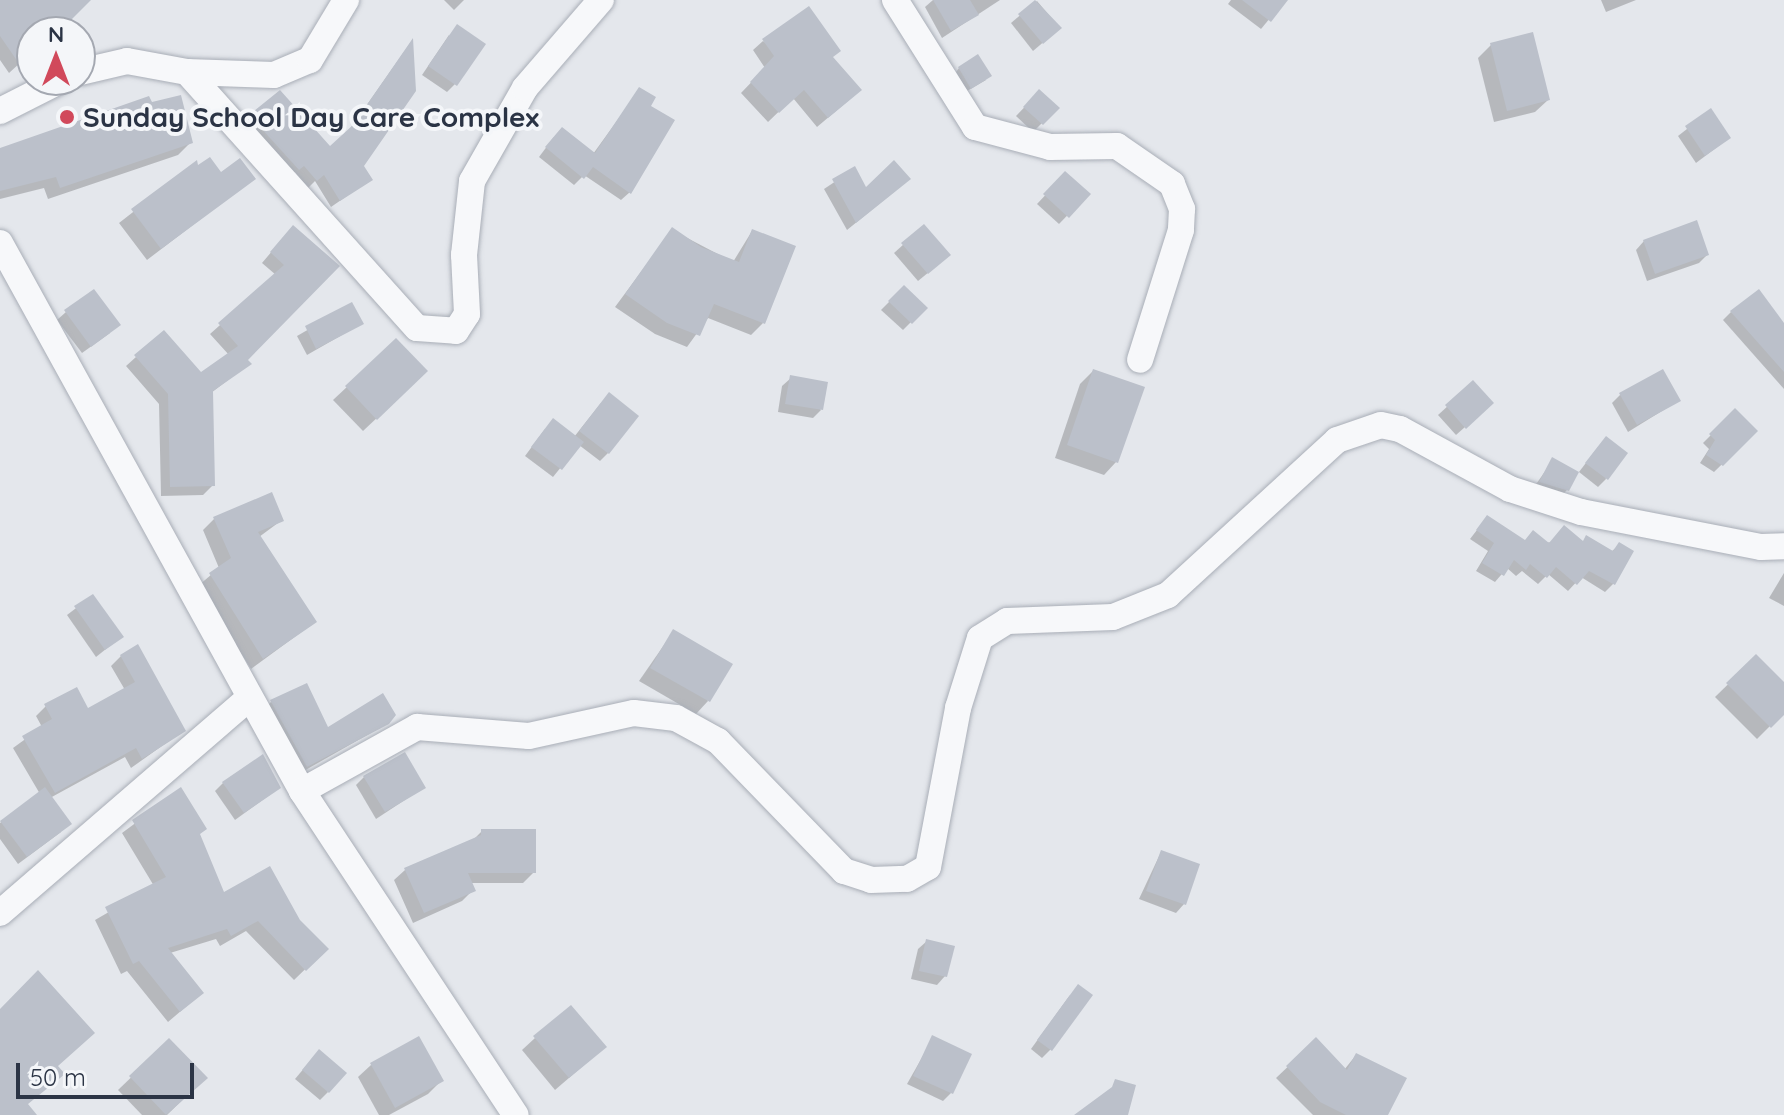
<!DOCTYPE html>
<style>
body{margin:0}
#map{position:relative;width:1784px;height:1115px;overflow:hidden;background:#e4e7ec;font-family:Quicksand,sans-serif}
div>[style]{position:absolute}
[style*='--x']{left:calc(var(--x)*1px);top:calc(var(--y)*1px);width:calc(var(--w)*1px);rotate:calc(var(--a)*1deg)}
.shadow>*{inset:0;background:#0003}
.building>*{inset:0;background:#bbc0ca}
.roads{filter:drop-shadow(0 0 2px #a9aeb7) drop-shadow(0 0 2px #a9aeb7)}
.minor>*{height:26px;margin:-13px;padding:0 13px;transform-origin:13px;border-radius:13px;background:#f7f8fa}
.dots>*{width:22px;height:22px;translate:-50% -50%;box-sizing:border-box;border:4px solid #f4f6f9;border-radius:50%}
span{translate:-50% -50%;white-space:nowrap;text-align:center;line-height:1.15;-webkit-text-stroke:8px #f4f6f9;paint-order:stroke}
.poi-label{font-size:28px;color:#2b3445;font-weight:700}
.left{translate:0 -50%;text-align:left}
.north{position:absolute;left:16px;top:16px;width:80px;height:80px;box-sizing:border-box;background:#f4f6f9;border:2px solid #a4a8b1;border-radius:50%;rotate:0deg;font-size:22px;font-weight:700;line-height:32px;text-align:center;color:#2b3445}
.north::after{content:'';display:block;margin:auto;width:28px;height:36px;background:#d1495b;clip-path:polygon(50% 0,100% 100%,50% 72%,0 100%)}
.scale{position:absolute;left:16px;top:1063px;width:178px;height:36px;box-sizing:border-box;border:4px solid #2b3445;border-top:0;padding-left:10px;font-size:24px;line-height:28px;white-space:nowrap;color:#2b3445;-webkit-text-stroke:6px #f4f6f9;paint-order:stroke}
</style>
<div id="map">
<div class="shadow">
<i style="clip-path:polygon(0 0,88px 0,54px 32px,32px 32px,32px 52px,9px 73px,0 60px)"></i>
<i style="clip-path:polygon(444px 0,464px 0,454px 10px)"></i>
<i style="clip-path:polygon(933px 0,1000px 0,942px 38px,925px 7px)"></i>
<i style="clip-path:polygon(1231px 0,1285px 0,1261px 29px,1228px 4px)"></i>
<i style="clip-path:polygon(1601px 0,1636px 0,1606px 12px)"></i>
<i style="clip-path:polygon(1037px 1px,1060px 28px,1033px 51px,1011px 23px)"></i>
<i style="clip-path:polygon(449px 35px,455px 84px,447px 92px,422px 75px)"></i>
<i style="clip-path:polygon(763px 41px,849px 100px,817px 127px,793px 98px,768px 122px,741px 93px,765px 68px,753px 50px)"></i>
<i style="clip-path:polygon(411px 42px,362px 166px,370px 180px,331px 207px,315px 181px,308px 188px,295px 172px,290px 177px,242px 124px,280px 93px,330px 148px,347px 133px)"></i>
<i style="clip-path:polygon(1491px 45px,1548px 100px,1535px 112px,1494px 122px,1478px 58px)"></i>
<i style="clip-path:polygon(959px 68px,986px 80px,967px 91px,956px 72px)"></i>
<i style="clip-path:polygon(640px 89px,648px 107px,630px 192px,621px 200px,584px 175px,574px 185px,539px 157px,554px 137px,593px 154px)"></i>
<i style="clip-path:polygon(1039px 92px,1057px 108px,1033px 132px,1016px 116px)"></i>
<i style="clip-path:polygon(1710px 111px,1729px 138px,1696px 163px,1678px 136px)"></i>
<i style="clip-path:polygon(191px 142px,178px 155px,48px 199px,44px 188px,0 199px,0 150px)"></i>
<i style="clip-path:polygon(196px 163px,197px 168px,253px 179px,147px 260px,119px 223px)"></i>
<i style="clip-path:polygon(854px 169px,866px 190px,900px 187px,847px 230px,824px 189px)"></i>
<i style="clip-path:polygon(1066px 173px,1088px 194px,1059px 224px,1037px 204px)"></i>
<i style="clip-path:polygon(924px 226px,940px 263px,918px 281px,894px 253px)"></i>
<i style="clip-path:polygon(672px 230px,733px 262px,752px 231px,763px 323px,751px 335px,708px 318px,687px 347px,655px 334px,615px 307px)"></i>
<i style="clip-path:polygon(284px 237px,337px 267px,246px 359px,249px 364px,211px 393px,213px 485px,203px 495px,161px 496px,159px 404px,126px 366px,136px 357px,200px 375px,229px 355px,210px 334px,276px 275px,262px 263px)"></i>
<i style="clip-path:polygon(1644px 241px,1707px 255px,1699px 263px,1647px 281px,1636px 250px)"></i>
<i style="clip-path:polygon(904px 287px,925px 308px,903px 330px,881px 310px)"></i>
<i style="clip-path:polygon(351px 305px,361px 324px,307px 355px,297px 336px)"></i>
<i style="clip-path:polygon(66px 312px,110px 333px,82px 353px,57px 320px)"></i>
<i style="clip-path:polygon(1731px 312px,1784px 326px,1784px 389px,1723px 320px)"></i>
<i style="clip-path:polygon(396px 341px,413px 384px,363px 431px,333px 400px)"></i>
<i style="clip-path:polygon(1093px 371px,1116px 462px,1104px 475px,1055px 458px,1080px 384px)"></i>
<i style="clip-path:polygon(791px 378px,821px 410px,813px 418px,778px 412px,782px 386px)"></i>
<i style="clip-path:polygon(1473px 383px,1483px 411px,1456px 435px,1438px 415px)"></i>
<i style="clip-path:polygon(1620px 395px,1678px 401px,1628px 432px,1612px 403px)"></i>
<i style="clip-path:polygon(601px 403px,608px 453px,600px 461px,579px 445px,553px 477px,525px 456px,545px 429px,574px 437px)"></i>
<i style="clip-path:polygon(1735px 411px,1756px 431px,1714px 472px,1700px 463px,1709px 449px,1703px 443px)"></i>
<i style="clip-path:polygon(1598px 447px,1606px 479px,1598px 487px,1579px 472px)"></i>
<i style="clip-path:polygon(1553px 460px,1567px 490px,1559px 498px,1532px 490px)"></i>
<i style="clip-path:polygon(1487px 517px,1524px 542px,1582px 543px,1611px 552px,1619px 545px,1613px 584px,1605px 592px,1581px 577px,1568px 591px,1548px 574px,1538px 584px,1522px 571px,1516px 576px,1507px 568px,1495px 582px,1476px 571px,1488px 551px,1470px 539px)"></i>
<i style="clip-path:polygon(215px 518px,282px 520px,259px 537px,315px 622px,251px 669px,198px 586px,219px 568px,203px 530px)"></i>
<i style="clip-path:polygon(1784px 573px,1784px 606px,1769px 598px)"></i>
<i style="clip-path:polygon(92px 596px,121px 637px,96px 657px,67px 615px)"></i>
<i style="clip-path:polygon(673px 632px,708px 701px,696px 714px,639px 681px)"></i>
<i style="clip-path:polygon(121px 656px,183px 731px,131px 768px,125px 757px,50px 798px,61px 832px,18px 864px,0 839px,0 823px,40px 794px,13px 748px,42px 727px,36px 716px,46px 706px,88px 710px,125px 690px,111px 666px)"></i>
<i style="clip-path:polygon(1756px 657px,1784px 685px,1784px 712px,1757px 739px,1715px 697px)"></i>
<i style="clip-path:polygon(271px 702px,327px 730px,383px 726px,295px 776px,260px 713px)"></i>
<i style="clip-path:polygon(364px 777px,423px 788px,376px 819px,356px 785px)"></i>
<i style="clip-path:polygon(223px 783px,279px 788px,235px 820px,215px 791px)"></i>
<i style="clip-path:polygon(180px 790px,223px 895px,299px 921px,326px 949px,294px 980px,246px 931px,220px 946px,216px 939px,170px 953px,202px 993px,168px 1022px,127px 971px,121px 974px,95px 920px,154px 886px,122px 833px)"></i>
<i style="clip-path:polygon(482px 831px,534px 872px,523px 883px,470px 883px,473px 890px,462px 901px,413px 923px,394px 880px,405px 870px,472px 841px)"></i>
<i style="clip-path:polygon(1161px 852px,1184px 904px,1176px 913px,1139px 899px)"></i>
<i style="clip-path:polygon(927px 941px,945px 976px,937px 985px,911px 979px,918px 949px)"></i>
<i style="clip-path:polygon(1070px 995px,1050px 1050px,1042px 1058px,1031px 1049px)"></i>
<i style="clip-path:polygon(535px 1038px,591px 1059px,555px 1090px,522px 1050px)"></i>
<i style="clip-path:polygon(933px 1038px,951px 1093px,943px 1101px,907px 1084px)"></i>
<i style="clip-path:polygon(1316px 1040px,1344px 1070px,1356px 1055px,1386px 1115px,1313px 1115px,1276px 1078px)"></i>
<i style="clip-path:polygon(169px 1041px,205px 1078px,167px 1115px,142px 1115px,118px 1090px)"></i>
<i style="clip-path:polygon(311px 1060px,328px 1092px,320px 1100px,295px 1079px)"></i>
<i style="clip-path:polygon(371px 1065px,441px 1081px,428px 1094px,389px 1115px,379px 1115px,358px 1077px)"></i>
</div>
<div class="building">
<i style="clip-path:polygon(0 0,91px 0,59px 32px,32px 32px,32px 57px,20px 65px,0 36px)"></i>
<i style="clip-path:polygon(933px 0,970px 0,979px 15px,951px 31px)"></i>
<i style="clip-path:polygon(1035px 0,1062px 28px,1043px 44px,1018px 14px)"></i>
<i style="clip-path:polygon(1242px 0,1288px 0,1271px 22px)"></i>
<i style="clip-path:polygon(809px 6px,841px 51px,833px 57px,862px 90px,828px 118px,804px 90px,779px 113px,750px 82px,774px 56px,762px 39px)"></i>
<i style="clip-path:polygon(457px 24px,486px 44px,457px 86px,428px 66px)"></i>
<i style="clip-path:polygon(1533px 32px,1550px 100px,1507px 111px,1490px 43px)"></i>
<i style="clip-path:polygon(413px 38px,416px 91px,364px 166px,373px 180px,340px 201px,324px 175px,317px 181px,304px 166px,299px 170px,249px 115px,280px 90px,330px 146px,353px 125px)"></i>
<i style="clip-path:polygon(978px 54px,992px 76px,971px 89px,958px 67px)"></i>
<i style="clip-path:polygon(639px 87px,656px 97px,651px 106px,675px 120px,631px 194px,593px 167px,584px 179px,545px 147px,562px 127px,595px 153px)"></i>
<i style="clip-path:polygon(1039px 89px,1060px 108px,1043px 125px,1023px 107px)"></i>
<i style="clip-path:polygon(181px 95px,193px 143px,60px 188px,56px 177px,0 191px,0 148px,149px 96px,152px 102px)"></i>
<i style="clip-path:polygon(1711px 108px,1731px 138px,1705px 156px,1685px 126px)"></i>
<i style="clip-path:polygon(210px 157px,221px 172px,240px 158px,256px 179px,161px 249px,131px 209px,197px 160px,198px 165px)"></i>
<i style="clip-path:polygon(894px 160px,911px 179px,856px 223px,832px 179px,855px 166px,866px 187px)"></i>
<i style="clip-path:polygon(1065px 171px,1091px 194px,1069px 218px,1043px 194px)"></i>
<i style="clip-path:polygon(1697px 220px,1709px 255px,1655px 274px,1643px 240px)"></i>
<i style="clip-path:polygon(924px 224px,951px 255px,928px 274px,901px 243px)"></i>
<i style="clip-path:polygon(293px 225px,340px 266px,248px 360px,252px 364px,213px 391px,215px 486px,170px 487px,168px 394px,134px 355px,164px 330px,201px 372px,238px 346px,218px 323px,284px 265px,270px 252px)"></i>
<i style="clip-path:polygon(672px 227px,701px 247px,739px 262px,752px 229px,796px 246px,765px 324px,714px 304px,700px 336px,667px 323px,625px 294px)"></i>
<i style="clip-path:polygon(904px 285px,928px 308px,912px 324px,888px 301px)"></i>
<i style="clip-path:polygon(94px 289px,121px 325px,91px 347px,64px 310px)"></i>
<i style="clip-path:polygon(1759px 289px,1784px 323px,1784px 372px,1730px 311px)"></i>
<i style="clip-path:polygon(352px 302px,364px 324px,316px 349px,305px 326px)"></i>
<i style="clip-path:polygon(396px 338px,428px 371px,377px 420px,345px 386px)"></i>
<i style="clip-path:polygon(1093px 369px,1145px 387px,1118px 463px,1067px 445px)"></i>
<i style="clip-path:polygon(1663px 369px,1681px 401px,1637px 425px,1619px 393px)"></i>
<i style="clip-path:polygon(790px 375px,828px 382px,823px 410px,785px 404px)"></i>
<i style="clip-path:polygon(1473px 380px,1494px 403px,1466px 429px,1445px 405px)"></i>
<i style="clip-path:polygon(609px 392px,639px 416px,609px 454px,579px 431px)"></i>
<i style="clip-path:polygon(1735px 408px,1758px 431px,1723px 466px,1706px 455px,1715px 440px,1709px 434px)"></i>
<i style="clip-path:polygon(553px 418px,584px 442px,562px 470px,531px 447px)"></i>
<i style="clip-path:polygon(1606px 436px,1628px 453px,1608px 480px,1585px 463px)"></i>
<i style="clip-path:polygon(1552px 457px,1579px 472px,1569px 491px,1539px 482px)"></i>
<i style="clip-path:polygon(272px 492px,284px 521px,258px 532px,317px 622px,263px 659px,209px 573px,231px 558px,213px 517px)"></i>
<i style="clip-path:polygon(1487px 515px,1525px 540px,1533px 530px,1549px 543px,1564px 525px,1583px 541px,1586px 535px,1613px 551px,1619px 542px,1634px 551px,1615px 585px,1589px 571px,1577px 585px,1556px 567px,1547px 578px,1530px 564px,1526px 570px,1514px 560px,1504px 576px,1482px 563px,1494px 543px,1476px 530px)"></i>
<i style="clip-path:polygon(93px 594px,124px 637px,105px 650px,74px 606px)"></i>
<i style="clip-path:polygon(673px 629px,733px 664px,710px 702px,650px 668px)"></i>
<i style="clip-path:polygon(138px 644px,186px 731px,142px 759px,136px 748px,55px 793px,22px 736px,52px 719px,44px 704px,77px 687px,88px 708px,135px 682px,120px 655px)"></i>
<i style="clip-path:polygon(1756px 654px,1784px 682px,1784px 715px,1771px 728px,1726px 683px)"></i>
<i style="clip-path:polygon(307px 683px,328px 727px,383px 693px,396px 715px,389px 724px,307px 767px,270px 700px)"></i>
<i style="clip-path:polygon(405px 752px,426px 788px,385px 812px,363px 776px)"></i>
<i style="clip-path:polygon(263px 754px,281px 788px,244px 813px,222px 782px)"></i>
<i style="clip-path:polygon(45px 787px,72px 824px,27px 857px,0 821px)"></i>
<i style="clip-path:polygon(181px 787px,207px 829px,200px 834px,224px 892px,270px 866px,300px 920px,329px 949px,306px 971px,258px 921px,231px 936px,227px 929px,168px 948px,204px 993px,180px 1012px,139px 961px,133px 964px,105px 907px,166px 877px,132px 820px)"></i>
<i style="clip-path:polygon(481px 829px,536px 829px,536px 873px,468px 873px,476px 891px,424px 913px,404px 868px,481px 835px)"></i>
<i style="clip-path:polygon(1161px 850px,1200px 864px,1186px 905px,1146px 891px)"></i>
<i style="clip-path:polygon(926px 939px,955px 946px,947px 977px,919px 971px)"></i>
<i style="clip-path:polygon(38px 970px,95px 1033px,58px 1066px,65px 1074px,28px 1104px,37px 1115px,0 1115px,0 1009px)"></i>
<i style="clip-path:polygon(1078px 984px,1093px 995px,1052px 1051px,1037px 1040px)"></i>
<i style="clip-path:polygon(571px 1005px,607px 1047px,569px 1078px,533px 1036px)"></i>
<i style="clip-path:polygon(932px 1035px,972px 1054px,953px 1094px,913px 1076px)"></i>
<i style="clip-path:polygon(419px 1036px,444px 1081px,395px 1108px,370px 1063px)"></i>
<i style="clip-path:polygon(1316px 1037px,1347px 1070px,1356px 1053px,1407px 1078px,1388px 1115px,1346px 1115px,1320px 1102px,1286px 1066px)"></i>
<i style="clip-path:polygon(169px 1038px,208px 1078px,166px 1115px,129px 1076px)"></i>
<i style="clip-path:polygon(319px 1049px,347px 1073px,329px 1093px,302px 1070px)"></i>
<i style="clip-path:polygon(1115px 1079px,1136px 1085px,1128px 1115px,1074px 1115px,1112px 1087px)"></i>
</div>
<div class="roads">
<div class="minor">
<i style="--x:895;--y:0;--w:150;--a:57.8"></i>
<i style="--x:975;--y:127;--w:78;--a:14.9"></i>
<i style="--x:1050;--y:147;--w:67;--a:-0.9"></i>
<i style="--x:1117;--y:146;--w:67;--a:34.6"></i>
<i style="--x:1172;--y:184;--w:27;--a:68"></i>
<i style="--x:1182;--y:209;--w:21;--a:93"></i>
<i style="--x:1181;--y:230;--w:136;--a:107.5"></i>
<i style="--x:80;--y:72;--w:48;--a:-13.2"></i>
<i style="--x:127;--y:61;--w:61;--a:10.4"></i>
<i style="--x:187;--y:72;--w:87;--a:2"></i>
<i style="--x:274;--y:75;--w:39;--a:-23"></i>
<i style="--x:310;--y:60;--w:70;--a:-59"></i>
<i style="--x:187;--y:72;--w:344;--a:48.1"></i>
<i style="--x:417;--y:328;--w:39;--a:4"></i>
<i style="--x:456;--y:331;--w:20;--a:-57"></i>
<i style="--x:467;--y:314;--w:59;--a:-92.9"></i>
<i style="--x:464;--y:255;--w:74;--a:-83.8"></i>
<i style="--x:472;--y:181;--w:107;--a:-60.3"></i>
<i style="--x:525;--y:88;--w:116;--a:-49.2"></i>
<i style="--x:0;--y:111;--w:68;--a:-26.9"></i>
<i style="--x:0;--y:243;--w:626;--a:61.14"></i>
<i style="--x:302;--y:791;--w:388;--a:56.6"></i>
<i style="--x:302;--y:791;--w:132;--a:-29.1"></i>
<i style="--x:417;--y:727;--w:112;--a:4.6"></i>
<i style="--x:529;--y:736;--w:107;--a:-12.4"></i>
<i style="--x:634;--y:713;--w:42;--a:6.8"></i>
<i style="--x:676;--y:718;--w:48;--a:28.7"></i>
<i style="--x:718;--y:741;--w:181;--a:45.9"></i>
<i style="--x:844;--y:871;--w:28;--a:18"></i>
<i style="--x:871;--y:880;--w:36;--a:-2"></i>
<i style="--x:907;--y:879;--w:24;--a:-30"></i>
<i style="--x:928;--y:867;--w:162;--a:-79.3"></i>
<i style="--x:958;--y:708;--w:73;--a:-72.6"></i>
<i style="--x:980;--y:638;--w:32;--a:-32"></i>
<i style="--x:1007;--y:621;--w:106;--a:-2.2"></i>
<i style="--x:1113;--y:617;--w:59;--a:-21.8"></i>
<i style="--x:1168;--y:595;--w:229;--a:-42.5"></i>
<i style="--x:1337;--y:440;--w:46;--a:-18.8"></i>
<i style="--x:1381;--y:425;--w:19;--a:12"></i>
<i style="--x:1400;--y:429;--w:125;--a:28.6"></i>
<i style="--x:1510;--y:489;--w:75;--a:17.9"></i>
<i style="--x:1581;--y:512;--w:183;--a:11"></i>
<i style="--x:1761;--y:547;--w:23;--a:-2"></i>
<i style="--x:0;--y:913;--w:330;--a:-40.8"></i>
</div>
</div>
<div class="dots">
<i style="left:67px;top:117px;background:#d1495b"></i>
</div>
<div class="poi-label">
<span class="left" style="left:83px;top:117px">Sunday School Day Care Complex</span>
</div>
<div class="north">N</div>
<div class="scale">50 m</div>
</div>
